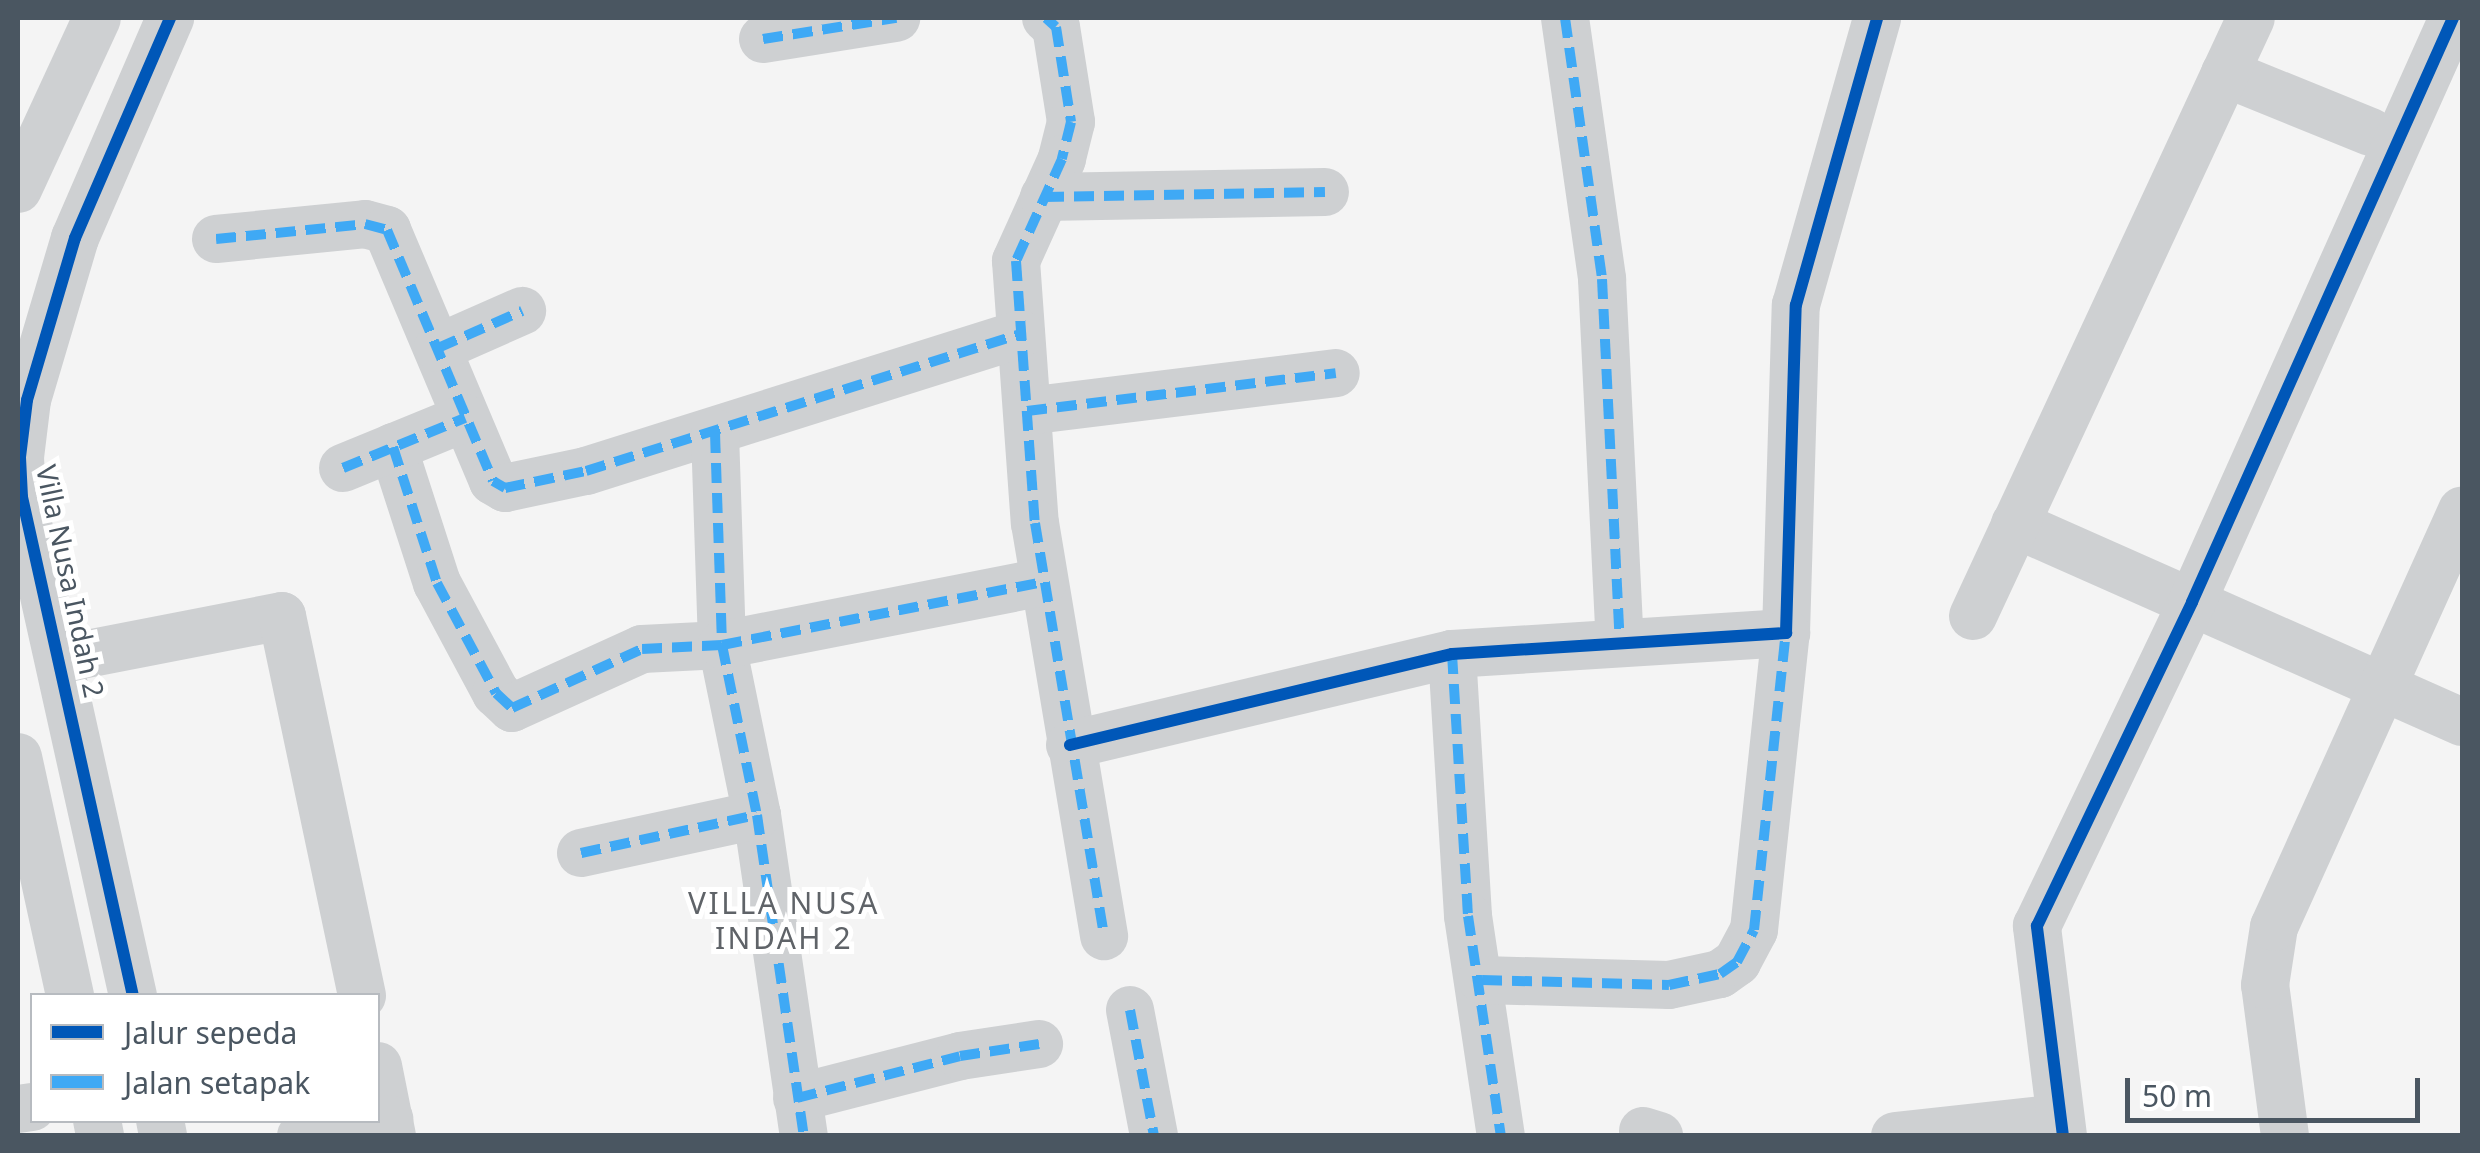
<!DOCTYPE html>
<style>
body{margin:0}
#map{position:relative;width:2480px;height:1153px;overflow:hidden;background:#f4f4f4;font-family:"Noto Sans",sans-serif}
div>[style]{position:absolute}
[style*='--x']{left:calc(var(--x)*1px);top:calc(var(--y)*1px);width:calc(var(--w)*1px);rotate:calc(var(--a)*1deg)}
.minor>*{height:48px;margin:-24px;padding:0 24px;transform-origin:24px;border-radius:24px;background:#ced0d2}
.quiet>*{height:10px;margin-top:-5px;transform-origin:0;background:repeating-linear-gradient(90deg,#3fa9f5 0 20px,transparent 0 30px)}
.cycleway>*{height:12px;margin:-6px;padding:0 6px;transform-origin:6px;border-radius:6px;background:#0057b8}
span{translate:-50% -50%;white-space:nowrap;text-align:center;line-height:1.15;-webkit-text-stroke:10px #fff;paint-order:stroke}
.street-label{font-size:28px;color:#4a5661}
.neighbourhood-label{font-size:30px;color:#5f6368;letter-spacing:2.5px}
.frame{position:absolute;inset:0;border:20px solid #4a5661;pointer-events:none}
.legend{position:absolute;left:30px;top:993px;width:350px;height:130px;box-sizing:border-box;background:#fff;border:2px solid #b7bbc0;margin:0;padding:12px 18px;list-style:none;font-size:30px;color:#4a5661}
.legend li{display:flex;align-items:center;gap:20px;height:50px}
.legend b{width:50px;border:2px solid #b7bbc0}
.scale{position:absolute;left:2125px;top:1078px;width:295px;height:45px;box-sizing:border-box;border:5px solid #4a5661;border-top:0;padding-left:12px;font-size:30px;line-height:35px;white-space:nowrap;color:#4a5661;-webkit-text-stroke:8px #fff;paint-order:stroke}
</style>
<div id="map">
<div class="minor">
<i style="--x:1046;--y:18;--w:13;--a:42"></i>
<i style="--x:1056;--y:27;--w:96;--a:81"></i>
<i style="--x:1071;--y:122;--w:38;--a:104"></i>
<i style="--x:1062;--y:159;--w:112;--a:114.3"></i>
<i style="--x:1016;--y:261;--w:263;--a:85.9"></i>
<i style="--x:1035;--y:523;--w:419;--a:80.5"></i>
<i style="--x:1565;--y:18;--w:264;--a:81.9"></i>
<i style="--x:1602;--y:279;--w:364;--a:87.2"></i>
<i style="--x:763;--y:39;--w:135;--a:-9"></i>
<i style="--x:2225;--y:73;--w:157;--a:22.1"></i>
<i style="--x:18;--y:189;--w:188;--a:-65.2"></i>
<i style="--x:1044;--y:197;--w:281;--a:-1"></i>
<i style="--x:216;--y:239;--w:150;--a:-5.7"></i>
<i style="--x:365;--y:224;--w:23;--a:15"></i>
<i style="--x:387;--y:230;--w:272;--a:67.1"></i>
<i style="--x:493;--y:481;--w:14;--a:30"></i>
<i style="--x:505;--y:488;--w:83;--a:-11.9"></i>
<i style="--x:586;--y:471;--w:456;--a:-17.5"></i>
<i style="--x:438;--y:348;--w:92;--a:-23.8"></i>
<i style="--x:1027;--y:411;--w:311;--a:-7"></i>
<i style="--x:715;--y:433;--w:212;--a:88.1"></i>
<i style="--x:722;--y:645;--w:174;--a:78.4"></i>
<i style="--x:757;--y:815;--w:324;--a:81.7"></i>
<i style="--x:393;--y:447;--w:143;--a:72.1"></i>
<i style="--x:437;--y:583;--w:125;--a:61.8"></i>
<i style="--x:496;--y:693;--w:22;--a:43"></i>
<i style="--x:512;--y:708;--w:143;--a:-24.4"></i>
<i style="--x:642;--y:649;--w:80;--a:-2.9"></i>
<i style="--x:722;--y:645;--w:327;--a:-11.1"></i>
<i style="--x:343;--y:468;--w:132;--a:-22.3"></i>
<i style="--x:2015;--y:524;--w:489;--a:23.9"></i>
<i style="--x:1973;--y:616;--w:659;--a:-65.07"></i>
<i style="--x:1452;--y:654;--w:262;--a:86.5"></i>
<i style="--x:1468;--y:916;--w:222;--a:81.5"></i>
<i style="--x:61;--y:659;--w:225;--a:-11"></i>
<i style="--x:282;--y:616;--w:388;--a:78.1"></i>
<i style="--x:1070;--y:745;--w:393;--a:-13.4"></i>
<i style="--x:1452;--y:654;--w:335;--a:-3.6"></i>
<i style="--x:1786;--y:633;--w:328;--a:-88.3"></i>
<i style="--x:1796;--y:305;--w:298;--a:-74.2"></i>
<i style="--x:18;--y:757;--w:245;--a:77.7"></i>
<i style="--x:581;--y:853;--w:180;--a:-12.2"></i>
<i style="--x:1482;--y:980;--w:187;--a:1.5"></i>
<i style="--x:1669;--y:985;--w:52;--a:-12.2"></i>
<i style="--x:1720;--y:974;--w:21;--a:-35"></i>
<i style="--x:1737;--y:962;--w:36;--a:-62"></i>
<i style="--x:1754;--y:930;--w:299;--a:-83.9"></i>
<i style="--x:133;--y:996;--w:511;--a:-102.54"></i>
<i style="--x:22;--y:497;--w:40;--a:-92.9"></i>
<i style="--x:20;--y:457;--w:57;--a:-83"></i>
<i style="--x:27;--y:400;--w:169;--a:-73.5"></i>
<i style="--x:75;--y:238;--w:240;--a:-66.6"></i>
<i style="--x:1130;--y:1010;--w:128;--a:79.2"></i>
<i style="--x:378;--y:1066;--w:71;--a:78.7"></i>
<i style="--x:797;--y:1098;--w:168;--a:-14.4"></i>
<i style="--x:960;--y:1056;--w:80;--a:-8.6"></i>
<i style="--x:18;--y:1109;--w:14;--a:-8"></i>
<i style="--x:97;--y:1120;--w:16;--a:79"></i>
<i style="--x:160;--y:1120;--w:16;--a:79"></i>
<i style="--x:1643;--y:1131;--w:17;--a:17"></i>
<i style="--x:301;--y:1136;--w:90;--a:-10.9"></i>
<i style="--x:1895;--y:1136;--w:166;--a:-6.2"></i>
<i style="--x:2063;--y:1136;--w:212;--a:-97.1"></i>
<i style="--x:2037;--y:926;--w:359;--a:-64.4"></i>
<i style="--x:2192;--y:602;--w:640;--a:-65.92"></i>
<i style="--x:2285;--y:1136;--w:152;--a:-97.5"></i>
<i style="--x:2265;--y:985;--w:59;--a:-81.2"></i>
<i style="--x:2274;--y:927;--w:457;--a:-65.7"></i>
</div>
<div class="quiet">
<i style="--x:1046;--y:18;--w:13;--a:42"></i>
<i style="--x:1056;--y:27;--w:96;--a:81"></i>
<i style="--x:1071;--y:122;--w:38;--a:104"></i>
<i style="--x:1062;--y:159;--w:112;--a:114.3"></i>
<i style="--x:1016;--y:261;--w:263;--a:85.9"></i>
<i style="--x:1035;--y:523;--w:419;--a:80.5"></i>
<i style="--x:1565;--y:18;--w:264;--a:81.9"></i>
<i style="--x:1602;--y:279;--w:364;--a:87.2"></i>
<i style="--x:763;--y:39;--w:135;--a:-9"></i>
<i style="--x:1044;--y:197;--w:281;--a:-1"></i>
<i style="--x:216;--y:239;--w:150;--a:-5.7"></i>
<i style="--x:365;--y:224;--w:23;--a:15"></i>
<i style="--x:387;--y:230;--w:272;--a:67.1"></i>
<i style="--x:493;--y:481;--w:14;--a:30"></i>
<i style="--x:505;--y:488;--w:83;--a:-11.9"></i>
<i style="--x:586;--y:471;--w:456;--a:-17.5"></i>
<i style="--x:438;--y:348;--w:92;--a:-23.8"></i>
<i style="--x:1027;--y:411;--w:311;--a:-7"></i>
<i style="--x:715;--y:433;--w:212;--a:88.1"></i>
<i style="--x:722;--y:645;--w:174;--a:78.4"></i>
<i style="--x:757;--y:815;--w:324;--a:81.7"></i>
<i style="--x:393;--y:447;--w:143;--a:72.1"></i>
<i style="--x:437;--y:583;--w:125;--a:61.8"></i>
<i style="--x:496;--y:693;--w:22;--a:43"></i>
<i style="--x:512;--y:708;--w:143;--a:-24.4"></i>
<i style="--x:642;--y:649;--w:80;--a:-2.9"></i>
<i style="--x:722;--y:645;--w:327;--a:-11.1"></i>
<i style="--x:343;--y:468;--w:132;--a:-22.3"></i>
<i style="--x:1452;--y:654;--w:262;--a:86.5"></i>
<i style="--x:1468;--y:916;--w:222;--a:81.5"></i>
<i style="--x:581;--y:853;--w:180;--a:-12.2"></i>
<i style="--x:1482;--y:980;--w:187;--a:1.5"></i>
<i style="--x:1669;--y:985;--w:52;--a:-12.2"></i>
<i style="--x:1720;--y:974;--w:21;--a:-35"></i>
<i style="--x:1737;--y:962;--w:36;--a:-62"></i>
<i style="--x:1754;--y:930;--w:299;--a:-83.9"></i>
<i style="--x:1130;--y:1010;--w:128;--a:79.2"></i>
<i style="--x:797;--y:1098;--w:168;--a:-14.4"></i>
<i style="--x:960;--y:1056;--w:80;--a:-8.6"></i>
</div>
<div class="cycleway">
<i style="--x:1070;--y:745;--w:393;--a:-13.4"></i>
<i style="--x:1452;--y:654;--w:335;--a:-3.6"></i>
<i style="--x:1786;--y:633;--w:328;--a:-88.3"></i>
<i style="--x:1796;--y:305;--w:298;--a:-74.2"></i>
<i style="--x:133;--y:996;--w:511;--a:-102.54"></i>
<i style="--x:22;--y:497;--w:40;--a:-92.9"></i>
<i style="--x:20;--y:457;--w:57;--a:-83"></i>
<i style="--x:27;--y:400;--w:169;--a:-73.5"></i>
<i style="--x:75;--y:238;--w:240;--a:-66.6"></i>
<i style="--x:2063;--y:1136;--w:212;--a:-97.1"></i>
<i style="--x:2037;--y:926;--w:359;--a:-64.4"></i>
<i style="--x:2192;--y:602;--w:640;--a:-65.92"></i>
</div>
<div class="street-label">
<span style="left:71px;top:581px;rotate:78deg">Villa Nusa Indah 2</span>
</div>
<div class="neighbourhood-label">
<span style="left:784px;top:920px">VILLA NUSA<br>INDAH 2</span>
</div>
<div class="frame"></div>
<ul class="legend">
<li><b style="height:12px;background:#0057b8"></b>Jalur sepeda</li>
<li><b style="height:12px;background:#3fa9f5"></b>Jalan setapak</li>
</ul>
<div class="scale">50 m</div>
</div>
